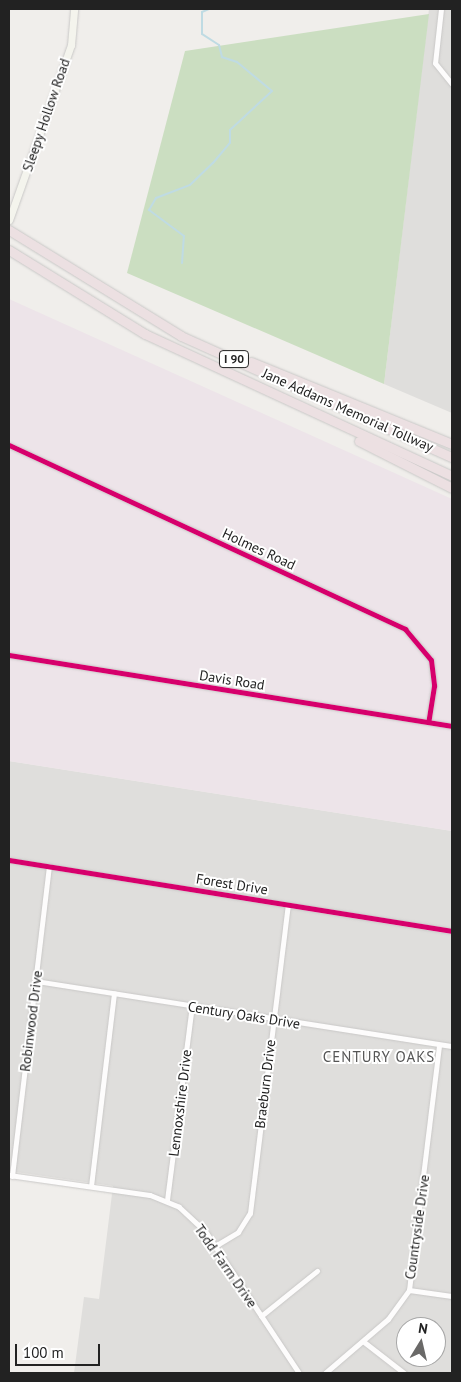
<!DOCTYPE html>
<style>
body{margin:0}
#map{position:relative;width:461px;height:1382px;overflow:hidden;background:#f0eeeb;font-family:"PT Sans",sans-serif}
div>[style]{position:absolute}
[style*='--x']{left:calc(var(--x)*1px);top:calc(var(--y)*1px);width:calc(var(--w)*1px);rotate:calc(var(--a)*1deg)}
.residential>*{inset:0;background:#dfdedc}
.industrial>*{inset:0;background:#ede4e9}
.forest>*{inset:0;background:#cbdec1}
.stream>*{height:2px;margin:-1px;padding:0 1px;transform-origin:1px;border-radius:1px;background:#bfdbe3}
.roads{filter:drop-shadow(0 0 1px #c9c8c7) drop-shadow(0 0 1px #c9c8c7)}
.street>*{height:5px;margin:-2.5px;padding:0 2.5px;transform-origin:2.5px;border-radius:2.5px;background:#fdfcfc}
.secondary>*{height:7px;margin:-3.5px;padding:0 3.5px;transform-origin:3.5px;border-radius:3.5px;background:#f4f4ed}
.highway>*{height:9px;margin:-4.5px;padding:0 4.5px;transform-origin:4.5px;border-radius:4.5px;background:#ece0e2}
.cycleway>*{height:5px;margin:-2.5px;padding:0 2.5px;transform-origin:2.5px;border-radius:2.5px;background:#d6006c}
span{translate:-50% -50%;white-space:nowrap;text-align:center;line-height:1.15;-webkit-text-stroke:4px #fff;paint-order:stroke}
.shield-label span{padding:1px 4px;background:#fff;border:1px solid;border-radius:4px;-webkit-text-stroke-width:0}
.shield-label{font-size:12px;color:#222;font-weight:700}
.street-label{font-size:14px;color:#222}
.neighbourhood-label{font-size:15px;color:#555;letter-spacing:1px}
.frame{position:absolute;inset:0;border:10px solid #222;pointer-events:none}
.north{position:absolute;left:396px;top:1317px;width:50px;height:50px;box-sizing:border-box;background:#fff;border:1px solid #a7a7a7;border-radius:50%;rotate:9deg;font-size:14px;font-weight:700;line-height:20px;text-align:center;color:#222}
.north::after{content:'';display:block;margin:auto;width:18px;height:22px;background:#6a6968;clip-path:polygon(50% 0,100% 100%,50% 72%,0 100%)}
.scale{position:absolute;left:15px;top:1344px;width:85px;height:22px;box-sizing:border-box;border:2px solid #222;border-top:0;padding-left:6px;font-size:15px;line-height:18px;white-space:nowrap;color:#222;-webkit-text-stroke:4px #fff;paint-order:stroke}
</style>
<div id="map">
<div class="residential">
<i style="clip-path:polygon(429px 9px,452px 9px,452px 413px,384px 384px)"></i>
<i style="clip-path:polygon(evenodd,9px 761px,452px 831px,452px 1373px,74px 1373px,84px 1297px,99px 1299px,113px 1186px,9px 1171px,9px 761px,406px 1327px,436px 1327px,436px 1357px,406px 1357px,406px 1327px)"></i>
</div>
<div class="industrial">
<i style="clip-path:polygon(9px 299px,452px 499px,452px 831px,9px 761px)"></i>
</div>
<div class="forest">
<i style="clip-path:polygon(429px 14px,384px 384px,127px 273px,185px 51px)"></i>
</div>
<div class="stream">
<i style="--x:182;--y:263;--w:27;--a:-86"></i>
<i style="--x:184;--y:236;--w:44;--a:-143.4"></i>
<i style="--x:149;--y:210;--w:14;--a:-60"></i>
<i style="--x:156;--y:198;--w:36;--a:-21"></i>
<i style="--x:190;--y:185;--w:32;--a:-44"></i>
<i style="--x:213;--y:163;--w:26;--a:-50"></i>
<i style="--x:230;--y:143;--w:13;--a:-90"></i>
<i style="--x:230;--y:130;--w:57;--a:-42.9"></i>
<i style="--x:272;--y:91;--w:45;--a:-140.4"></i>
<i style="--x:237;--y:62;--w:16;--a:-162"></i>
<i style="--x:222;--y:57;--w:12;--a:-104"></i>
<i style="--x:219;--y:45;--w:20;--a:-147"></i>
<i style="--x:202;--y:34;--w:22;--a:-90"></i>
<i style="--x:202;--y:12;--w:8;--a:-23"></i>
</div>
<div class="roads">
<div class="street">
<i style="--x:441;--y:9;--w:54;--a:96.3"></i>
<i style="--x:435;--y:63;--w:27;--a:51"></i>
<i style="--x:9;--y:445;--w:437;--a:24.9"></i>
<i style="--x:405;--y:629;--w:40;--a:50"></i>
<i style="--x:431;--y:660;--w:26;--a:83"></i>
<i style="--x:434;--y:686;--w:36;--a:99"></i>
<i style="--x:9;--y:655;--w:449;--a:9.1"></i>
<i style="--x:9;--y:860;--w:449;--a:9.1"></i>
<i style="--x:36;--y:981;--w:421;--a:8.9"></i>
<i style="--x:9;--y:1175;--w:142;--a:8.1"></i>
<i style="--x:150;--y:1195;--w:31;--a:22"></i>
<i style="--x:179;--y:1207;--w:35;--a:43"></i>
<i style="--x:205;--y:1231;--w:170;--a:56.5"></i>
<i style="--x:12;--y:1176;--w:312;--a:-83.2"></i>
<i style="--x:91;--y:1186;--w:194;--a:-83.2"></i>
<i style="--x:167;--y:1200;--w:196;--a:-82.7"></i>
<i style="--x:215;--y:1246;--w:27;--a:-31"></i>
<i style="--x:238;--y:1232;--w:22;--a:-58"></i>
<i style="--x:250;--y:1213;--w:310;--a:-83"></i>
<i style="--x:409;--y:1290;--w:43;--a:7.9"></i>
<i style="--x:261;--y:1316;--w:72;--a:-38.8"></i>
<i style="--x:364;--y:1342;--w:51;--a:37.8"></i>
<i style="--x:325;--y:1373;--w:83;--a:-40.6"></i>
<i style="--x:388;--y:1319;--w:36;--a:-54"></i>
<i style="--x:409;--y:1290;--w:246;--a:-83"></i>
</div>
<div class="secondary">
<i style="--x:9;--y:220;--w:186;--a:-70.5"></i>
<i style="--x:71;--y:45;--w:36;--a:-85"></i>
</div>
<div class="highway">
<i style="--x:9;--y:230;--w:202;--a:31.6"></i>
<i style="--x:181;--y:336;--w:297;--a:24.1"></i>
<i style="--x:9;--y:250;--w:160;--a:31.7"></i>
<i style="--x:145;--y:334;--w:338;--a:24.8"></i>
<i style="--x:251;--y:362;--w:217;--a:22.2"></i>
<i style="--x:359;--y:441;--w:104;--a:26.8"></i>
</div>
</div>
<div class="cycleway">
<i style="--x:9;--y:445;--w:437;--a:24.9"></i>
<i style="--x:405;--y:629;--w:40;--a:50"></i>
<i style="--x:431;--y:660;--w:26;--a:83"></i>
<i style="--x:434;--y:686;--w:36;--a:99"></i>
<i style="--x:9;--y:655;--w:449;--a:9.1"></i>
<i style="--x:9;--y:860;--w:449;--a:9.1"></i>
</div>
<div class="shield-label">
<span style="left:234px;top:359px">I 90</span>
</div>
<div class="street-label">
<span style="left:46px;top:115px;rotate:-71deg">Sleepy Hollow Road</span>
<span style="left:348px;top:410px;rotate:24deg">Jane Addams Memorial Tollway</span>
<span style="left:259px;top:549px;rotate:25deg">Holmes Road</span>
<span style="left:232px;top:680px;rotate:9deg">Davis Road</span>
<span style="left:232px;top:884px;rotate:9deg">Forest Drive</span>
<span style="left:244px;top:1015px;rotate:9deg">Century Oaks Drive</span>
<span style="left:31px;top:1021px;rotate:-83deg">Robinwood Drive</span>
<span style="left:265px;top:1084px;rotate:-83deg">Braeburn Drive</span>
<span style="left:180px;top:1103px;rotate:-83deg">Lennoxshire Drive</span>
<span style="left:417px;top:1227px;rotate:-82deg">Countryside Drive</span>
<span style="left:226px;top:1266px;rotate:55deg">Todd Farm Drive</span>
</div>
<div class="neighbourhood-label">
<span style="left:379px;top:1057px">CENTURY OAKS</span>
</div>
<div class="frame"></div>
<div class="north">N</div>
<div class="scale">100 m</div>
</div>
